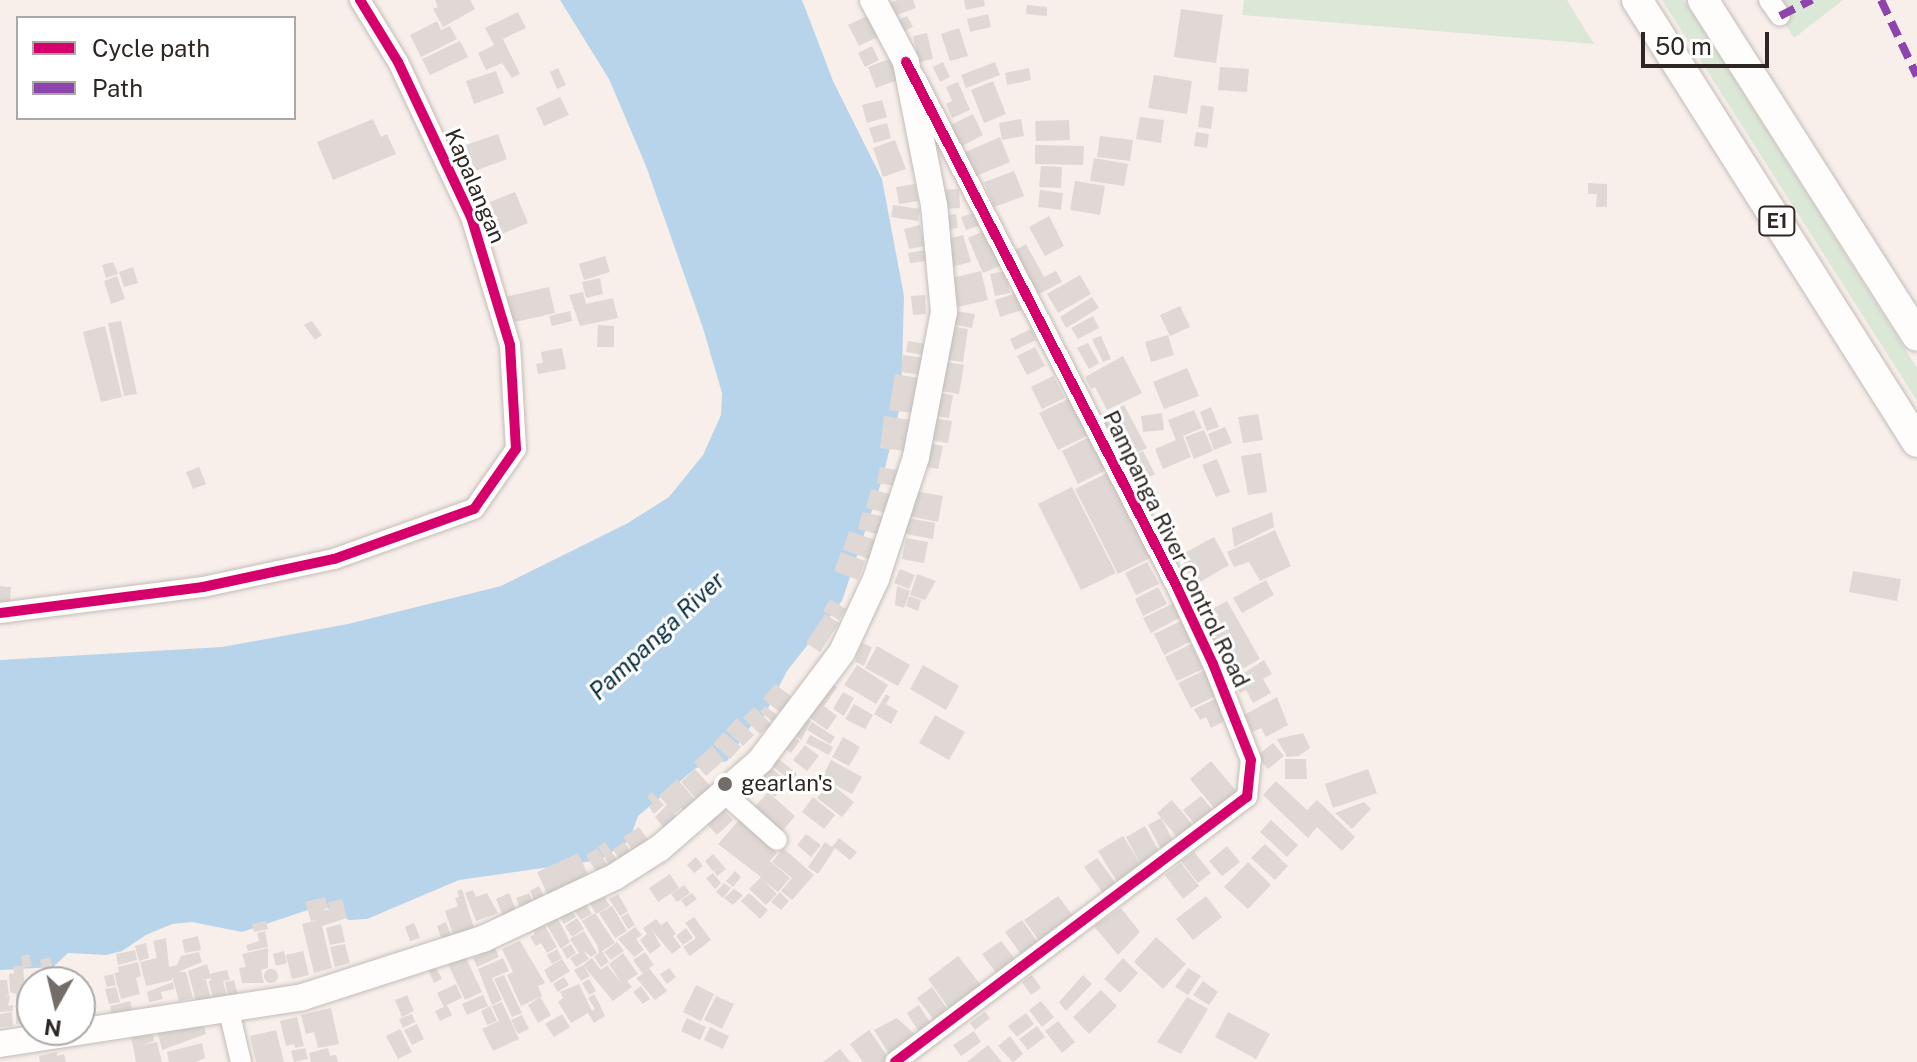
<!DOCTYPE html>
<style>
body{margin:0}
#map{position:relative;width:1917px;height:1062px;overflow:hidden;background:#f8efeb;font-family:"Public Sans",sans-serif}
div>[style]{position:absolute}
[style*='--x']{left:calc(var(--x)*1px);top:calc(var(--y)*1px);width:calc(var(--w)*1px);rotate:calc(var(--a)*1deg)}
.green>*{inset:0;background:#dbe8d8}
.water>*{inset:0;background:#b7d4ea}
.building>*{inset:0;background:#e0d8d4}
.round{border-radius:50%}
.roads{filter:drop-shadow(0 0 2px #c3bcb8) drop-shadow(0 0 2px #c3bcb8)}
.minor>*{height:20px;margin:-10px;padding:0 10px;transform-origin:10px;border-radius:10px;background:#fefdfc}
.major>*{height:26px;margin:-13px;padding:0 13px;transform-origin:13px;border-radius:13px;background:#fefdfc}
.highway>*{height:30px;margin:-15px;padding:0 15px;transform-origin:15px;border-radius:15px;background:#fefdfc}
.quiet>*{height:8px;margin-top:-4px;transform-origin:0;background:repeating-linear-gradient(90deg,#8e44ad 0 16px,transparent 0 24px)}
.cycleway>*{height:10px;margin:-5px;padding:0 5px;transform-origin:5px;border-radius:5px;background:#d6006c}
.dots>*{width:22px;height:22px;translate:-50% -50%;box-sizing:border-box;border:4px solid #fff;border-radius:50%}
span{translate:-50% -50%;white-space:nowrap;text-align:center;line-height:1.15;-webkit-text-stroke:6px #fff;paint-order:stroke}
.shield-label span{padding:2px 6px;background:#fff;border:2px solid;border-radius:6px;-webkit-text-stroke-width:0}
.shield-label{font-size:20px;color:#2d2622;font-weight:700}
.street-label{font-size:22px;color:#2d2622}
.poi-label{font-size:22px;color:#2d2622}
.left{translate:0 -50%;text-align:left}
.water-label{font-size:24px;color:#0a3046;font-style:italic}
.legend{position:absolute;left:16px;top:16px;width:280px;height:104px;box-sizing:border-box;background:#fff;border:2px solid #aba8a7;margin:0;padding:10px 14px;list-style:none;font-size:24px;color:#2d2622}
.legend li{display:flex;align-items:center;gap:16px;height:40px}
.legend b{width:40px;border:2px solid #aba8a7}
.north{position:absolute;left:16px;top:966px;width:80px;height:80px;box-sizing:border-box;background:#fff;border:2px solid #aba8a7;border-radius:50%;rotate:188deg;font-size:22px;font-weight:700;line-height:32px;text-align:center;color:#2d2622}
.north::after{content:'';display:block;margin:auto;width:28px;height:36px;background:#746c68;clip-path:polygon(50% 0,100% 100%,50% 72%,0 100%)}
.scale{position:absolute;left:1641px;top:32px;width:128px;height:36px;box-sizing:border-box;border:4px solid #2d2622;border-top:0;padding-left:10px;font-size:24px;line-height:28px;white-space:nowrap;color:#2d2622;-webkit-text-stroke:6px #fff;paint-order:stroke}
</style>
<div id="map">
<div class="green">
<i style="clip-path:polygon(1244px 0,1567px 0,1594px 44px,1242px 15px)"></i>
<i style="clip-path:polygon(1662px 0,1684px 0,1722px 60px,1917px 368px,1917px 401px)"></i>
<i style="clip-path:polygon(1770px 0,1843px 0,1794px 38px)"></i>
</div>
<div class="water">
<i style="clip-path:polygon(560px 0,802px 0,833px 81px,882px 179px,904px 296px,901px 403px,882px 480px,842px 601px,787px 671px,764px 716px,750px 727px,727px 761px,696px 768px,638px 816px,629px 841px,599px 860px,459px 880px,367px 919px,349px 920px,323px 905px,242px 932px,192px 922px,172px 924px,146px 935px,122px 951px,106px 955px,68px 953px,53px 967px,0 970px,0 660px,222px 647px,348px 624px,501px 586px,628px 523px,669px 497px,703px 455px,721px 415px,722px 393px,703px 328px,646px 166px,609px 79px)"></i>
</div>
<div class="building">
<i style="clip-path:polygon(435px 0,470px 0,475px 9px,443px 27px,433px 9px,438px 7px)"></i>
<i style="clip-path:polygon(897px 0,913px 0,916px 8px,894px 16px,889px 3px)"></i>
<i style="clip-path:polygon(964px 0,984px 0,985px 6px,966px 10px)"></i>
<i style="clip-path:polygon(1027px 5px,1047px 7px,1047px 16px,1026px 14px)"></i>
<i style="clip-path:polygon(1181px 9px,1223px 15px,1216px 63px,1174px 57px)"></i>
<i style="clip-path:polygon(518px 12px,526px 28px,503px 39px,520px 74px,512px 78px,502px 63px,486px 70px,478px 53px,494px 45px,485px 28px)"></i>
<i style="clip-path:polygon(988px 14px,991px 27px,970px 32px,967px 19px)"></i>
<i style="clip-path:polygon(867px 16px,878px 37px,859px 46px,848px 25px)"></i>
<i style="clip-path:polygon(907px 16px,913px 27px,900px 33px,894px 22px)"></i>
<i style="clip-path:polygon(437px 21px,441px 30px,450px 26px,457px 39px,421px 57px,410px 35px)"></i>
<i style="clip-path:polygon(959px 28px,968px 56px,950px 61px,941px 34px)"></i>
<i style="clip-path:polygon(927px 33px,933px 59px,919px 62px,913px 36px)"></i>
<i style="clip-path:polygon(460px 41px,468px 57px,430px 75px,422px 59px)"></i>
<i style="clip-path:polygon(872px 46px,879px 60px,865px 67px,858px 53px)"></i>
<i style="clip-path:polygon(892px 58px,900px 79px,876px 88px,868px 67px)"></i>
<i style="clip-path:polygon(943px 62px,950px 77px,940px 82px,933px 67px)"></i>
<i style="clip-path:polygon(995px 62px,1000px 75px,966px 88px,961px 75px)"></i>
<i style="clip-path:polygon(1220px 67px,1249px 69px,1247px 92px,1218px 90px)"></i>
<i style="clip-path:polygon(558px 68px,566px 85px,557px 89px,550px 72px)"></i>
<i style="clip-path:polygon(1029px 68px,1031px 80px,1007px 85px,1005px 73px)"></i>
<i style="clip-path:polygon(496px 71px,504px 93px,474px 104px,466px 81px)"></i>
<i style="clip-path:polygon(1154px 75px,1192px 81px,1187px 114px,1148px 108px)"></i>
<i style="clip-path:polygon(993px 81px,1006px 114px,984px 123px,971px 90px)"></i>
<i style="clip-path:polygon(958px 82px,970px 110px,952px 118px,946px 104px,952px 101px,946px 87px)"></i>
<i style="clip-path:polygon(560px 97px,569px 115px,544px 126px,536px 108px)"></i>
<i style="clip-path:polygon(882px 100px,887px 117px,867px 123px,862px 105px)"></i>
<i style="clip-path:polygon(1201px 105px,1214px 107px,1211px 129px,1198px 127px)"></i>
<i style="clip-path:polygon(973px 114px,983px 135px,960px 147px,949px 126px)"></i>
<i style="clip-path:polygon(1140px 117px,1164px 120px,1161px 143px,1136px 139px)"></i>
<i style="clip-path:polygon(373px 119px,381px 137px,387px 134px,396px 154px,333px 180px,317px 142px)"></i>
<i style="clip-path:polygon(1021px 119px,1024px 136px,1002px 140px,999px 123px)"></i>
<i style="clip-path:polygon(1069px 120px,1070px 140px,1036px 141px,1035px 121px)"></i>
<i style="clip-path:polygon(887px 123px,891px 138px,874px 143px,869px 128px)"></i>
<i style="clip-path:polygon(1196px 132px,1209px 134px,1207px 148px,1194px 146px)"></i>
<i style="clip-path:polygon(498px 134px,507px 159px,475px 171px,466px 145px)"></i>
<i style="clip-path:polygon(1100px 136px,1133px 140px,1130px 161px,1097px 157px)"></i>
<i style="clip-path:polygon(1000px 137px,1010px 162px,974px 177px,963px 153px)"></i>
<i style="clip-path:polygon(895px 140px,906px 169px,883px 177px,873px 148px)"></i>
<i style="clip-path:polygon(1035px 145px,1084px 146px,1083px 165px,1035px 164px)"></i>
<i style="clip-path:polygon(1094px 158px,1128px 164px,1124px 186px,1090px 181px)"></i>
<i style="clip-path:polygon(1041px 166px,1062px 167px,1061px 188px,1039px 187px)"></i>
<i style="clip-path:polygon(1014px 171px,1024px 196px,994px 207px,984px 182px)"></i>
<i style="clip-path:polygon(1075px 181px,1105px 186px,1100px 215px,1070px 210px)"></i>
<i style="clip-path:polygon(1588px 183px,1607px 184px,1607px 207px,1596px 207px,1597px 194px,1588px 194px)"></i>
<i style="clip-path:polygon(915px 184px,918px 201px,899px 204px,896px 187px)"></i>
<i style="clip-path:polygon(959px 189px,960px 208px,940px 209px,939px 190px)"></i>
<i style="clip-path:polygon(1040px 190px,1063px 193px,1061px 210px,1038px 207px)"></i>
<i style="clip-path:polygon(515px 192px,528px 223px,502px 234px,490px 202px)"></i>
<i style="clip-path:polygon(893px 205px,920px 209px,918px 221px,891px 217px)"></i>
<i style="clip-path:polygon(976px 212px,981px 225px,966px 230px,961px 217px)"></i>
<i style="clip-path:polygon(956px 214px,958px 228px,944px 230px,942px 216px)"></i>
<i style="clip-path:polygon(1049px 216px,1064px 246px,1045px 256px,1029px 227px)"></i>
<i style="clip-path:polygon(920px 225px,925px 246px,909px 249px,904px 229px)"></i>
<i style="clip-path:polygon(986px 230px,1002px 265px,983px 273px,968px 238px)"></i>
<i style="clip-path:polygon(963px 235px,971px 262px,951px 267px,943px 240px)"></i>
<i style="clip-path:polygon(1026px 244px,1044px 277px,1056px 271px,1062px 282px,1037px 295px,1012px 252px)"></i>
<i style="clip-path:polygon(926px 250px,927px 261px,910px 263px,908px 253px)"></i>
<i style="clip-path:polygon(605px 256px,610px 272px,584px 280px,579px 264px)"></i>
<i style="clip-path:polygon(113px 262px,118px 274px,106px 278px,102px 265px)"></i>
<i style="clip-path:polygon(133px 267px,138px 283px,124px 287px,119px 272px)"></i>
<i style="clip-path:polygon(981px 271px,988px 300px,958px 307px,952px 278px)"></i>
<i style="clip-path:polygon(1005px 271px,1010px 293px,995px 296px,990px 274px)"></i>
<i style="clip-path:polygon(1080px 275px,1091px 294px,1058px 313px,1047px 294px)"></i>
<i style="clip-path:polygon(117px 276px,125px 299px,111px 304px,104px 281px)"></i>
<i style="clip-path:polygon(600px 278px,603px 294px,586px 298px,582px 282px)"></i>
<i style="clip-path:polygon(549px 287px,555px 313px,511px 323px,505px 297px)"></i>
<i style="clip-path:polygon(583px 292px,586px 304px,613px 298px,618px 318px,580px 326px,569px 295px)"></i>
<i style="clip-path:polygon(1017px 293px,1022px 310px,1000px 317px,995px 300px)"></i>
<i style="clip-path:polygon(925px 295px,926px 314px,913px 315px,911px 296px)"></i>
<i style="clip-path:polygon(1092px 297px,1099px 308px,1066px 328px,1060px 317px)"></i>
<i style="clip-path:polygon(1180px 306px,1190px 327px,1170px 336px,1160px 315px)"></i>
<i style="clip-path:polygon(947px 310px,975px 314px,972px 328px,944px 323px)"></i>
<i style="clip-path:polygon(570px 311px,572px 321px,552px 326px,549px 316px)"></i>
<i style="clip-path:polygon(1093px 316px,1099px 328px,1078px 339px,1071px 328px)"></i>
<i style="clip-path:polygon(121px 321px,137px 394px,124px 396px,108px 323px)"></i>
<i style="clip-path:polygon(312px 321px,322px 335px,315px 340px,304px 325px)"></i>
<i style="clip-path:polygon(598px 325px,614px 326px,614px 347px,597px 347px)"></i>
<i style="clip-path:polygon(945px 325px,968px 329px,963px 362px,939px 359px)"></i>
<i style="clip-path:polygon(105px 326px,122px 397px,101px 402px,83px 332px)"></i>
<i style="clip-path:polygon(1031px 329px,1036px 340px,1015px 350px,1010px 339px)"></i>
<i style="clip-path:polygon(1168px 335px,1174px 355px,1151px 362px,1145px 342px)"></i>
<i style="clip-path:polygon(1101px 336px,1111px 359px,1103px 362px,1092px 339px)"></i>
<i style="clip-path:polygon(908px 341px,926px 344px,924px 355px,906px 352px)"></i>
<i style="clip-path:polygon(1088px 343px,1099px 363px,1089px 369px,1077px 348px)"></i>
<i style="clip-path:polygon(1035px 347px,1045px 366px,1027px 375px,1017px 356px)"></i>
<i style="clip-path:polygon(562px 348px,566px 369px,538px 374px,536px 364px,543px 363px,541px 352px)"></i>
<i style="clip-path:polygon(903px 355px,924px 358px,922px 375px,901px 372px)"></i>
<i style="clip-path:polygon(1123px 356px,1142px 393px,1107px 410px,1095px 387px,1091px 389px,1085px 377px)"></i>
<i style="clip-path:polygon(940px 361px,964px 365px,959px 394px,935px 390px)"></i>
<i style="clip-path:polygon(1187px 368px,1199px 396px,1164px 409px,1153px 382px)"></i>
<i style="clip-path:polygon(895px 374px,919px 378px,913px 413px,889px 410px)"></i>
<i style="clip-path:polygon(1053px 376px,1065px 398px,1042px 409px,1031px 387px)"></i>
<i style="clip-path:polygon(933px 392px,953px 395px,949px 418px,929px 415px)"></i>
<i style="clip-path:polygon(1072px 397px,1091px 434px,1058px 450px,1039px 413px)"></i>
<i style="clip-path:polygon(1124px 405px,1147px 448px,1124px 459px,1101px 416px)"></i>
<i style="clip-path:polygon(1211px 407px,1219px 427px,1207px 431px,1200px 412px)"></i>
<i style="clip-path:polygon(1194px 410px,1202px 428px,1183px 436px,1191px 457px,1163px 469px,1155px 449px,1176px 440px,1168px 420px)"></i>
<i style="clip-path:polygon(1162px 413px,1164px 430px,1143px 432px,1141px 416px)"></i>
<i style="clip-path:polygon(1258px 414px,1263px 440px,1243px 443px,1238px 417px)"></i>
<i style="clip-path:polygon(884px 416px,910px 420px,905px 451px,880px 448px)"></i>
<i style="clip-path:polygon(927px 417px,952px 421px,948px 443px,924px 439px)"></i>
<i style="clip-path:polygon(1225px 427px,1232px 443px,1214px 450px,1208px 434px)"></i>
<i style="clip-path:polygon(1204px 430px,1213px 451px,1194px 459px,1185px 437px)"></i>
<i style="clip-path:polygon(1091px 436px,1108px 469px,1078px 484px,1062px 451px)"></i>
<i style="clip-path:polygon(922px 442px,943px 446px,938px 469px,918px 465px)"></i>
<i style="clip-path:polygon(1143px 451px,1155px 474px,1138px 483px,1126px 460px)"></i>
<i style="clip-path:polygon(1261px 453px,1267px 492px,1248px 495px,1241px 456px)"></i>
<i style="clip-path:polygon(1217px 459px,1230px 492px,1216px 497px,1202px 465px)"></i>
<i style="clip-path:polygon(199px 467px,206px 484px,193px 489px,186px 472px)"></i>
<i style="clip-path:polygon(880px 467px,898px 470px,895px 486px,877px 483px)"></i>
<i style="clip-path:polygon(1109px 472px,1152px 557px,1118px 574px,1075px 489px)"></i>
<i style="clip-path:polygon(1072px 487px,1116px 573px,1081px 590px,1038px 504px)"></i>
<i style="clip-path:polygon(871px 489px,892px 495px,887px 513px,866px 508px)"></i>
<i style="clip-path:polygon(909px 490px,943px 496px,938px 522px,904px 515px)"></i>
<i style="clip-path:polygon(862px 512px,885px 517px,880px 535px,858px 529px)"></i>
<i style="clip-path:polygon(1272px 512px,1274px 527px,1234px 547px,1232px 528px)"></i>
<i style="clip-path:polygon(903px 517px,935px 523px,933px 539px,900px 533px)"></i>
<i style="clip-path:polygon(1275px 530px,1291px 566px,1260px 581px,1249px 562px,1234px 567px,1227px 552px)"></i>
<i style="clip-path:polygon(849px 531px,875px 540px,869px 559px,843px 550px)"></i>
<i style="clip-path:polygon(1214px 537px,1229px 565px,1195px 585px,1179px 556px)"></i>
<i style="clip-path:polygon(906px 538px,928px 542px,924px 563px,902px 559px)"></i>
<i style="clip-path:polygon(841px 552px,865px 561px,858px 580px,834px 571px)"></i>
<i style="clip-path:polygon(1147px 562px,1159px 584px,1136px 595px,1125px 573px)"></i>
<i style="clip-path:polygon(900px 569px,915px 575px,909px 589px,894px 583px)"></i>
<i style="clip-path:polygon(1853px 571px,1901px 579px,1897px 601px,1849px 592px)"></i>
<i style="clip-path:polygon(917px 574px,936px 581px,925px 600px,910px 595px)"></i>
<i style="clip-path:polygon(1266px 580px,1274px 595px,1242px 613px,1233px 598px)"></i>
<i style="clip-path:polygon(0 586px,11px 587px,10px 602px,0 601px)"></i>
<i style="clip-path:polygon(897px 586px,910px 591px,904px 608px,895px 605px)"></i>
<i style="clip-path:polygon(1158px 587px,1167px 604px,1143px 616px,1135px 599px)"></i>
<i style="clip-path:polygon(909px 596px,921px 600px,918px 611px,906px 606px)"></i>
<i style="clip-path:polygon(830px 599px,846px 609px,839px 620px,823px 611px)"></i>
<i style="clip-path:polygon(1227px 601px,1260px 659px,1231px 675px,1198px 617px)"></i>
<i style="clip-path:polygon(1174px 603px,1181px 617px,1151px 633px,1143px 618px)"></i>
<i style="clip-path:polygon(825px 614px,839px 623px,820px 652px,806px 643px)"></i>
<i style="clip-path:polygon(1181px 621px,1191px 641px,1164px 655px,1154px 634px)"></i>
<i style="clip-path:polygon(862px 643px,872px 647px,864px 666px,855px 662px)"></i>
<i style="clip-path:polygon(1191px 644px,1203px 669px,1177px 681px,1165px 657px)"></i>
<i style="clip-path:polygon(877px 646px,910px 665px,898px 686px,865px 668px)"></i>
<i style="clip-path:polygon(1264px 660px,1272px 674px,1263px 679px,1271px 693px,1253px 703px,1246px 690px,1240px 693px,1233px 680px)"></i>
<i style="clip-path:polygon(857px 665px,888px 685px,876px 704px,844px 685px)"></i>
<i style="clip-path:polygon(923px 665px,959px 686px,946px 710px,910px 689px)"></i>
<i style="clip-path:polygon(1205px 670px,1218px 695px,1191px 708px,1178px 683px)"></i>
<i style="clip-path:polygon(825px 678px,837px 687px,824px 706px,837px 716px,827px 730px,813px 720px,815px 717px,813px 720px,801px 711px)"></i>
<i style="clip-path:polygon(775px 684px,792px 697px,780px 712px,763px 699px)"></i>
<i style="clip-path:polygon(843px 692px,854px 698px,844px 716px,833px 709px)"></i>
<i style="clip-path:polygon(886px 694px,890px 697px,886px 704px,898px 711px,891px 724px,874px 714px)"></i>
<i style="clip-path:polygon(1219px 697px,1224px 708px,1219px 711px,1224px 721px,1211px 728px,1206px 717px,1200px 720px,1194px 709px)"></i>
<i style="clip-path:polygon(1277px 697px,1288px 725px,1266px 737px,1261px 728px,1253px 732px,1244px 715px)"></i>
<i style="clip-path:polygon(854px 704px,873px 715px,865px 729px,845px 719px)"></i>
<i style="clip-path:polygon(765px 706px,777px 715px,772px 721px,760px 712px)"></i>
<i style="clip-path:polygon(754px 707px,771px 724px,760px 734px,743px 718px)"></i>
<i style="clip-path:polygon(800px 713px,811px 721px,801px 740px,787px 729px)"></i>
<i style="clip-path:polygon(935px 715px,965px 732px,949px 760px,919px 743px)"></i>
<i style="clip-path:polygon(737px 718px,754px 735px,743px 746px,726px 730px)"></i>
<i style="clip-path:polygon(812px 722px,835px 737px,830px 744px,807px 730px)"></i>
<i style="clip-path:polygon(785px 730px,800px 741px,791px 753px,786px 749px,780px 757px,770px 749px)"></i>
<i style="clip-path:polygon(724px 732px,741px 747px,730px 759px,713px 744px)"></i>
<i style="clip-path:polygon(1303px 733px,1310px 748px,1299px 756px,1287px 757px,1277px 739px)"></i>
<i style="clip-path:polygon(810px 735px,833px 747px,829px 755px,806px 743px)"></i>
<i style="clip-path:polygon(843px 737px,860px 747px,849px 766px,832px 757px)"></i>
<i style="clip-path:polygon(1273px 743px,1284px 756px,1268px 769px,1257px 756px)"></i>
<i style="clip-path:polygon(805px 745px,819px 756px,807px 771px,793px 760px)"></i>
<i style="clip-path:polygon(712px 746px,724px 760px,706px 776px,694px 762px)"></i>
<i style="clip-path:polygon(769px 751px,797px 774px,791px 781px,763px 759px)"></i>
<i style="clip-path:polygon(1285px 759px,1306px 759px,1307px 779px,1285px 779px)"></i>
<i style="clip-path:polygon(831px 760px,862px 777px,852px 794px,822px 778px)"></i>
<i style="clip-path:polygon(762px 761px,788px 781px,775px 797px,749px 776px)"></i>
<i style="clip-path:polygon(1211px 761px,1237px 792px,1215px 809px,1190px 779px)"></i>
<i style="clip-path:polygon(695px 769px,712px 788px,698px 801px,681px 782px)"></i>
<i style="clip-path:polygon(1368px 769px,1377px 793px,1333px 808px,1325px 784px)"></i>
<i style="clip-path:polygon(744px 775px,760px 787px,753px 797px,737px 785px)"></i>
<i style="clip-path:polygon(677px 779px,699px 804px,686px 814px,681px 808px,674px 814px,677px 818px,665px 829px,655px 817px,667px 805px,659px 796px)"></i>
<i style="clip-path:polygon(1276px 781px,1307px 810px,1317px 800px,1355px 837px,1342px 851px,1317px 827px,1308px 838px,1263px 795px)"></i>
<i style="clip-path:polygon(830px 783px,854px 802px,842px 817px,817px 798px)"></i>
<i style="clip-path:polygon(652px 792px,664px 805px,654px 814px,649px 807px,653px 804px,647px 797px)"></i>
<i style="clip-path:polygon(768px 792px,795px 816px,780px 834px,752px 810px)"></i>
<i style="clip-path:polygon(1201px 796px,1215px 813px,1197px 827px,1183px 810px)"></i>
<i style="clip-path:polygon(813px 797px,835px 815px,824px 829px,802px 812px)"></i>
<i style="clip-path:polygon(1172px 800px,1196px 829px,1181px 842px,1157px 813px)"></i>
<i style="clip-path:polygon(1364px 802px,1371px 809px,1352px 829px,1335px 813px)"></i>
<i style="clip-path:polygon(719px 805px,733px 820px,717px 835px,703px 820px)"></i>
<i style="clip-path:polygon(1161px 818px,1176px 846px,1163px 853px,1148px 825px)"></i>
<i style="clip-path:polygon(739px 820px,777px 853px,770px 861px,790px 878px,778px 892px,763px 880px,777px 894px,766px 905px,749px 889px,761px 877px,718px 844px)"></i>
<i style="clip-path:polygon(1271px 820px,1298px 845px,1287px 857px,1260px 832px)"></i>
<i style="clip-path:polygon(1145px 826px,1161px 855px,1118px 883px,1098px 851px,1123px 836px,1140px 863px,1126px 837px)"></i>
<i style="clip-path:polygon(639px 827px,653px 847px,637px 857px,623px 837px)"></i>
<i style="clip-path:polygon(806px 834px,821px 845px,811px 857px,797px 845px)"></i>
<i style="clip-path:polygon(839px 838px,857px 852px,850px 860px,835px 848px,818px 874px,808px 867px,825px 842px,832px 847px)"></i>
<i style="clip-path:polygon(605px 842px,619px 863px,611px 868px,598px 847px)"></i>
<i style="clip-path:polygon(624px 842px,631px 851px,619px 859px,613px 849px)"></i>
<i style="clip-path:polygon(1265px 844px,1288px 866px,1275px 880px,1251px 858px)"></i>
<i style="clip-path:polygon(1227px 846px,1240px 862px,1222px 876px,1209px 861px)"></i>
<i style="clip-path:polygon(597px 848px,611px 870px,599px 877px,586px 855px)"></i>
<i style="clip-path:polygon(783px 848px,814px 875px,792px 900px,781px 891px,792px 878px,772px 862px)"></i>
<i style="clip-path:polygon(1194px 852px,1211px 873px,1198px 883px,1181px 861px)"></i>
<i style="clip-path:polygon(578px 853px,591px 881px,550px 900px,537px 872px)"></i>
<i style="clip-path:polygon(713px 854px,726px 869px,717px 876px,714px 871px,717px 867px,713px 871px,705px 861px)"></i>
<i style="clip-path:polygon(696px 857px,703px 866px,694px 873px,687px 865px)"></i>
<i style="clip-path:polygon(1097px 858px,1121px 890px,1108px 900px,1084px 867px)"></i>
<i style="clip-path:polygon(1248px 862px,1271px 885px,1248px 909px,1224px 887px)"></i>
<i style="clip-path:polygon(1181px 863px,1199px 886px,1183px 899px,1165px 875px)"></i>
<i style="clip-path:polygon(735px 871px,741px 877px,733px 887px,726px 881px)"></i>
<i style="clip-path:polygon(713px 873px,721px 883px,715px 889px,706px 878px)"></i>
<i style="clip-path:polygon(670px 874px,679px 888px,658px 902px,649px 888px)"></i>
<i style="clip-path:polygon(724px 883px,731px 888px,723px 898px,716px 892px)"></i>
<i style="clip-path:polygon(684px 885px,690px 893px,677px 902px,671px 894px)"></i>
<i style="clip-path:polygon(539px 886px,545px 899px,535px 903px,530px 891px)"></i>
<i style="clip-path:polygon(462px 889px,475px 931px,454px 938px,445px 911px,458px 906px,455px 898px,459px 897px,457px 891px)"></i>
<i style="clip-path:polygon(734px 889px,743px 895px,733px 905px,724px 898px)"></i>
<i style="clip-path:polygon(473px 890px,476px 897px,487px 893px,498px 913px,476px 921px,465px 893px)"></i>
<i style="clip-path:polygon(601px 891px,610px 906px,596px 914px,588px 900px)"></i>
<i style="clip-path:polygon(780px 892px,789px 901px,781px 910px,771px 902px)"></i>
<i style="clip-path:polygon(509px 893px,518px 915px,505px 921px,496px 899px)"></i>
<i style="clip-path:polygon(529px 893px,533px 902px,520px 907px,516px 898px)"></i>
<i style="clip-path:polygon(692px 893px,697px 899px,686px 907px,681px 900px)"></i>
<i style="clip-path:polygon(749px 893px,768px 910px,760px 919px,741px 901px)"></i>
<i style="clip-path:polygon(618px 894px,628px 911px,620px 916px,609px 899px)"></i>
<i style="clip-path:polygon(1058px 896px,1077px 921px,1043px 946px,1024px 920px)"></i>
<i style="clip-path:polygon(1206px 896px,1222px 917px,1193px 940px,1176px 919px)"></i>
<i style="clip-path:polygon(325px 897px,328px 907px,323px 911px,330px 909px,328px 902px,342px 899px,347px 918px,322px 926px,332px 968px,314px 973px,302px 924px,321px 919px,311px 921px,305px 902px)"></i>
<i style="clip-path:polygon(584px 902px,592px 914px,581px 920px,573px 909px)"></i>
<i style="clip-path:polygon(570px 906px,576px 917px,564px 924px,558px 914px)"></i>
<i style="clip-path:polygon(612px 906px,627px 931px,615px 938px,599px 913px)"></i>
<i style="clip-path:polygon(1121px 908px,1140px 932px,1118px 955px,1094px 926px)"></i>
<i style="clip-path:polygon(595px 913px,615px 943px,602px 951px,609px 962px,601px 967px,594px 957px,599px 953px,597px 945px,582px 921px)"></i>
<i style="clip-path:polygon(628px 913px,635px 925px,628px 929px,621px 917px)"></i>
<i style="clip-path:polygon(556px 915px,570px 942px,561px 949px,545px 922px)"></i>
<i style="clip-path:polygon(694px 917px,711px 940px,690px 956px,683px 947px,696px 938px,685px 923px)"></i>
<i style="clip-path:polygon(577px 918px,584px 929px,572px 937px,565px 926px)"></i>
<i style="clip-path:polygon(656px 919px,661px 925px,667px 921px,676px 934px,673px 936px,681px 947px,672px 954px,652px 930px,661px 946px,650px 954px,640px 940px,647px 934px,643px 928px)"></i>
<i style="clip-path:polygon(1022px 920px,1040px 945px,1023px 957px,1005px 932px)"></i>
<i style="clip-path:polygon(266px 921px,268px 929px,254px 932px,252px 924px)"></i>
<i style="clip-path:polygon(446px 922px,453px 940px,443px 943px,437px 926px)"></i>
<i style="clip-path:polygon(414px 923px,420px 938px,410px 941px,405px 927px)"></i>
<i style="clip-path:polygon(341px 924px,345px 942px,330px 945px,326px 928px)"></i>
<i style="clip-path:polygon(530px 924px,544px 924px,557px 947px,547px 953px,541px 943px,536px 946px,530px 937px,535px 934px)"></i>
<i style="clip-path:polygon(635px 927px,642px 935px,636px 939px,644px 950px,634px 957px,618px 939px)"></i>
<i style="clip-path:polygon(686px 928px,693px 938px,683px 945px,676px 936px)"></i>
<i style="clip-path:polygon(265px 931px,268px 947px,248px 951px,246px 945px,259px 941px,257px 933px)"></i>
<i style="clip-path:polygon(584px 931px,597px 953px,591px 957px,583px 950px,589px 959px,576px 967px,570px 958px,579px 953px,570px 939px)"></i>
<i style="clip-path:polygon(198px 936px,201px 950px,185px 953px,182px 940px)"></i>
<i style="clip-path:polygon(1156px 937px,1186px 964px,1163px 989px,1134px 962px)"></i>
<i style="clip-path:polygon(166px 938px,169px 967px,177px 965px,181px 956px,199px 952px,202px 962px,178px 972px,186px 972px,193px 998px,179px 1001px,172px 976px,172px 980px,146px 986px,140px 962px,157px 958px,153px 941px)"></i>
<i style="clip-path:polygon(520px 941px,545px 983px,538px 986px,542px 996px,521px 1006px,507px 975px,513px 972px,502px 949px)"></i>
<i style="clip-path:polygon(1001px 941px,1019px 964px,1000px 978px,982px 954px)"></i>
<i style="clip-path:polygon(617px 942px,624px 951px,611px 960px,604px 952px)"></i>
<i style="clip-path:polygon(146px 943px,149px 958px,139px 961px,135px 946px)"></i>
<i style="clip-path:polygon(345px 944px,350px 963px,335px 967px,330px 947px)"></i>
<i style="clip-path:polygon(571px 944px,576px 953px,567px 959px,562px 949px)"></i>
<i style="clip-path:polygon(268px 948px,268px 968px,261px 970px,264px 983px,242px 983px,239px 968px,246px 967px,242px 954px)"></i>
<i style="clip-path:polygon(495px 948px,499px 957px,477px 967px,473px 958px)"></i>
<i style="clip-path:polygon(557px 949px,562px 958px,552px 964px,547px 955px)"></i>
<i style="clip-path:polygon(135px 950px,137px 960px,118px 965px,116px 954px)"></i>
<i style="clip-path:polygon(284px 951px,287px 963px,276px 966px,273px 954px)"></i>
<i style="clip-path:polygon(303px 951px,309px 975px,292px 979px,286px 955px)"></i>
<i style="clip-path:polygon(645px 952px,654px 965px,649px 968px,667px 991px,655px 1000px,636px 978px,643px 974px,633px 960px)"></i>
<i style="clip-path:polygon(623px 953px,638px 974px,627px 981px,632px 987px,613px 1001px,583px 965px,592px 958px,601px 970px,607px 965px,623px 985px,609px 964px)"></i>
<i style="clip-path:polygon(29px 954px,32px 966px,23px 968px,21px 956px)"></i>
<i style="clip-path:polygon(465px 956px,482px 992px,465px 1000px,448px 964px)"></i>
<i style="clip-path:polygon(958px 956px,984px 989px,952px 1013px,928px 979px)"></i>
<i style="clip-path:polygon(50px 957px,54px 973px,43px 976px,40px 960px)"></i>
<i style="clip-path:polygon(503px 958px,509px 971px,492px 978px,502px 1000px,492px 1005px,478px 969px)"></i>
<i style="clip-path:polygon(1123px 958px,1138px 973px,1120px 993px,1104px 979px)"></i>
<i style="clip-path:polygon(562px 959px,570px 971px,551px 983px,544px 970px)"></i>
<i style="clip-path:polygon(138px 962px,141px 976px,136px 978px,140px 994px,121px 999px,114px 973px,119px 972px,118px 967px)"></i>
<i style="clip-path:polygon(207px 964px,210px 974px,227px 970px,230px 980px,223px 981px,227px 996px,213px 1000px,209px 982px,212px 978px,201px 980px,206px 980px,211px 999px,196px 1002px,188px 971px)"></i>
<i style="clip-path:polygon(434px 964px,442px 979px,434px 983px,427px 967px)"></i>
<i style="clip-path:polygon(583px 965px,590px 976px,581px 981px,574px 970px)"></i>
<i style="clip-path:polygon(13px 966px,23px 966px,25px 991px,19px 993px,32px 992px,30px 1023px,16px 1024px,16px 994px,10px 992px,9px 974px,14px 973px)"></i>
<i style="clip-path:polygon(669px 968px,676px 977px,667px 984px,660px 974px)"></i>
<i style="clip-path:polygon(1188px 968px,1201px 976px,1188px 995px,1175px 987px)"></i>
<i class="round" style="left:264px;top:969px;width:14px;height:14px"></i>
<i style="clip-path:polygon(113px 974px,116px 985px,107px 987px,104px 976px)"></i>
<i style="clip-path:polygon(504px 975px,522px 1013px,512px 1017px,494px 979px)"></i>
<i style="clip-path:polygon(1032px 975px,1041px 988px,1031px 995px,1022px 982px)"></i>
<i style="clip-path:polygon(1083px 975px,1092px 984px,1066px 1011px,1059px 1002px)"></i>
<i style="clip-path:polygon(564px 977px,569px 985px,558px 992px,553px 984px)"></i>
<i style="clip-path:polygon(589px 979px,596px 991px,589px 995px,582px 983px)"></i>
<i style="clip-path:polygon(0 980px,7px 980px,9px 995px,5px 996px,10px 996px,8px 1006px,13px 1005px,13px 1011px,0 1012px)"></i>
<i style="clip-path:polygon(234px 980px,239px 1000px,229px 1002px,225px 982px)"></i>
<i style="clip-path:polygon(1203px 981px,1218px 992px,1209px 1005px,1193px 995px)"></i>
<i style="clip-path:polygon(173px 982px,174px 989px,161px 992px,163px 999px,149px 1002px,147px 992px)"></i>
<i style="clip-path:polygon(456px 984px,462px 998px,447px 1005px,452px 1015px,440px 1021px,435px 1011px,444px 1007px,437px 993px)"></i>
<i style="clip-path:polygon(579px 984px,592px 1011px,595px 1009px,588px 998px,594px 994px,600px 1005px,605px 1016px,594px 1023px,588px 1013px,571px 1023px,558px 1002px,563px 998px,560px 992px)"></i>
<i style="clip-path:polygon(696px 985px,714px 994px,701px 1021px,683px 1012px)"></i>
<i style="clip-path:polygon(641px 986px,650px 999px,643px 1004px,633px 992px)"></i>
<i style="clip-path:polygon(116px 987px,120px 1002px,109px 1004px,105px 989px)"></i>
<i style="clip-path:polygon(932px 987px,948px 1010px,934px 1020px,917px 998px)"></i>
<i style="clip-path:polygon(1101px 990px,1117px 1006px,1089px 1034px,1073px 1017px)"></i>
<i style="clip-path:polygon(407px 995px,414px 1011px,402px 1017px,395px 1000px)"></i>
<i style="clip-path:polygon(483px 995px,488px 1006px,467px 1015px,462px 1004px)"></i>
<i style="clip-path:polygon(716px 996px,734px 1004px,722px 1029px,704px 1020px)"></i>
<i style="clip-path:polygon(540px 997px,551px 1015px,538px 1023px,528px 1005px)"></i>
<i style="clip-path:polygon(1187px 997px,1208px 1009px,1181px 1054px,1157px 1042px)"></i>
<i style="clip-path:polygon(130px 1001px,133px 1011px,112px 1016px,110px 1006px)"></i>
<i style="clip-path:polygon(1041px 1001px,1054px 1017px,1042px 1027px,1029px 1010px)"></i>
<i style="clip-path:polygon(502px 1002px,519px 1039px,493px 1051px,482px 1029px,499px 1021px,492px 1006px)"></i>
<i style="clip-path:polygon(919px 1005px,932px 1026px,920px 1034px,907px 1013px)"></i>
<i style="clip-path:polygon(490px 1006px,497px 1021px,487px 1025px,481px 1011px)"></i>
<i style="clip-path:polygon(331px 1008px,339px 1044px,318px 1048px,314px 1032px,306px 1034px,301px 1015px)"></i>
<i style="clip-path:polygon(12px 1012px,13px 1026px,0 1027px,0 1014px)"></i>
<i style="clip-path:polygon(985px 1012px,990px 1018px,975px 1030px,970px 1023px)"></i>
<i style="clip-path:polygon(1228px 1012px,1270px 1034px,1256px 1059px,1215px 1037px)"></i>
<i style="clip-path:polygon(1026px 1013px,1034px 1024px,1017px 1037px,1008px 1026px)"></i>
<i style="clip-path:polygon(412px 1014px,415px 1022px,403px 1028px,399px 1019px)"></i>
<i style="clip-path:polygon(562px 1014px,570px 1027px,554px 1037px,545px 1024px)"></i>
<i style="clip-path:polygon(522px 1015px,529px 1029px,518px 1034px,511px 1020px)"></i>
<i style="clip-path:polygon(297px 1017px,304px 1046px,295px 1048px,294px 1044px,286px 1046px,280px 1021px)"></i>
<i style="clip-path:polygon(687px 1018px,706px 1027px,700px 1040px,681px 1031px)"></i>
<i style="clip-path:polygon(897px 1018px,919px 1038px,889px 1054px,874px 1030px)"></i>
<i style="clip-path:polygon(202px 1020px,206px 1034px,162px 1050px,157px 1029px)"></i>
<i style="clip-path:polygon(1058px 1021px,1075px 1042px,1062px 1053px,1045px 1031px)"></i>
<i style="clip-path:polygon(417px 1024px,424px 1039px,412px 1045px,404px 1030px)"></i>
<i style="clip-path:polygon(1037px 1026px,1045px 1037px,1028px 1050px,1019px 1039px)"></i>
<i style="clip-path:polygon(710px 1027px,729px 1036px,723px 1049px,704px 1040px)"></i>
<i style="clip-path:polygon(400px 1029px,412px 1052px,398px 1059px,386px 1036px)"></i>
<i style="clip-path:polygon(276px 1030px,284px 1062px,256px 1062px,250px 1036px)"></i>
<i style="clip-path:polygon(869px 1030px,890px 1060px,887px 1062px,863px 1062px,850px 1044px)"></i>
<i style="clip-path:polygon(152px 1031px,154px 1041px,142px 1045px,157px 1042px,162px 1062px,136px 1062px,131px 1036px)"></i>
<i style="clip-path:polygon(974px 1031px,981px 1042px,961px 1056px,953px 1045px)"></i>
<i style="clip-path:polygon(1010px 1036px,1023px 1054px,1013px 1062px,998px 1046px)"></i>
<i style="clip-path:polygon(202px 1043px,205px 1058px,196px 1062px,169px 1062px,167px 1052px)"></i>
<i style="clip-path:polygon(988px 1045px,1002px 1062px,967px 1062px)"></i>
<i style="clip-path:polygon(305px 1048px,308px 1059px,294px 1062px,291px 1051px)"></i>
<i style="clip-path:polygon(328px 1048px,330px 1056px,336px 1055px,338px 1062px,311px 1062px,309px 1053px)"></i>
<i style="clip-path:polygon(840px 1049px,850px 1062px,823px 1062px)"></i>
<i style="clip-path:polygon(57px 1052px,57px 1056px,64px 1054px,66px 1062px,40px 1062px,39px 1056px)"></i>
</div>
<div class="roads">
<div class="minor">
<i style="--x:1769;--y:0;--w:19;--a:55"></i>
<i style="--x:0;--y:613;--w:205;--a:-7.3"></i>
<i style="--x:203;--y:587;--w:134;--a:-12.1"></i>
<i style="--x:334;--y:559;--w:149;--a:-19.7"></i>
<i style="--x:474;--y:509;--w:73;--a:-55"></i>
<i style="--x:516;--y:449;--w:104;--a:-93.3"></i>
<i style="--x:510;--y:345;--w:134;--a:-106.9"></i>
<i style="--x:471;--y:217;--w:171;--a:-115.2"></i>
<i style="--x:398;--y:62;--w:73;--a:-121.5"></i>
<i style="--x:723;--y:792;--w:72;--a:41.6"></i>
<i style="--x:229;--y:1011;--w:52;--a:76.8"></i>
<i style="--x:895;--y:1062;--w:441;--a:-37"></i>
<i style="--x:1247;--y:797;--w:37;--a:-84"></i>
<i style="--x:1251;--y:760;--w:103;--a:-111.6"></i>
<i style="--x:1213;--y:664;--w:85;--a:-115.1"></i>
<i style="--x:1177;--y:587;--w:575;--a:-117.23"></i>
</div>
<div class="major">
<i style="--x:0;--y:1044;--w:307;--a:-8.8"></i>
<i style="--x:303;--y:997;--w:189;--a:-17.9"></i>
<i style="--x:483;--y:939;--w:147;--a:-25.3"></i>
<i style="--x:616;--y:876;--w:52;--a:-32.5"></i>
<i style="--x:660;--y:848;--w:133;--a:-41"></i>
<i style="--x:760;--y:761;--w:136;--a:-53"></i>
<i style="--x:842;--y:652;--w:81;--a:-65"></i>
<i style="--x:876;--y:579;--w:128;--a:-71.8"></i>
<i style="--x:916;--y:457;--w:148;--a:-79.1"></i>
<i style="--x:944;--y:312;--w:107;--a:-95.3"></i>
<i style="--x:934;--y:205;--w:146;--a:-101.1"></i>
<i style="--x:906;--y:62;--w:70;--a:-118"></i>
</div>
<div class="highway">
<i style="--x:1637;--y:0;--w:523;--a:57.65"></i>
<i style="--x:1703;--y:0;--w:398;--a:57.5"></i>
</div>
</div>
<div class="quiet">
<i style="--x:1881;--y:0;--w:84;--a:64.7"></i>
<i style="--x:1780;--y:16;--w:36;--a:-27"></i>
</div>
<div class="cycleway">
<i style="--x:0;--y:613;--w:205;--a:-7.3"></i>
<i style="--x:203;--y:587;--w:134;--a:-12.1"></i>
<i style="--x:334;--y:559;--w:149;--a:-19.7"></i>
<i style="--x:474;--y:509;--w:73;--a:-55"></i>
<i style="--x:516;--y:449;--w:104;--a:-93.3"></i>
<i style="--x:510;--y:345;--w:134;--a:-106.9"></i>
<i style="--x:471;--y:217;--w:171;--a:-115.2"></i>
<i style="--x:398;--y:62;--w:73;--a:-121.5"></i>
<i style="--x:895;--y:1062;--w:441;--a:-37"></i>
<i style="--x:1247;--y:797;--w:37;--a:-84"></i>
<i style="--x:1251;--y:760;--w:103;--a:-111.6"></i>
<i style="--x:1213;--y:664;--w:85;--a:-115.1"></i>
<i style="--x:1177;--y:587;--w:591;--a:-117.3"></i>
</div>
<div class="dots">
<i style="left:725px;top:784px;background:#746c68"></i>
</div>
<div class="shield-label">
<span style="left:1777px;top:221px">E1</span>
</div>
<div class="street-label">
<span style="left:475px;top:186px;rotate:67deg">Kapalangan</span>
<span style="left:1176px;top:549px;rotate:64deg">Pampanga River Control Road</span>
</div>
<div class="poi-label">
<span class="left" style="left:741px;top:784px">gearlan's</span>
</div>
<div class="water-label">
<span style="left:657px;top:636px;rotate:-43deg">Pampanga River</span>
</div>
<ul class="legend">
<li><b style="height:10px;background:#d6006c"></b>Cycle path</li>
<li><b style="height:10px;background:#8e44ad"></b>Path</li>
</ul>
<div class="north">N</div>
<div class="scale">50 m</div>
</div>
